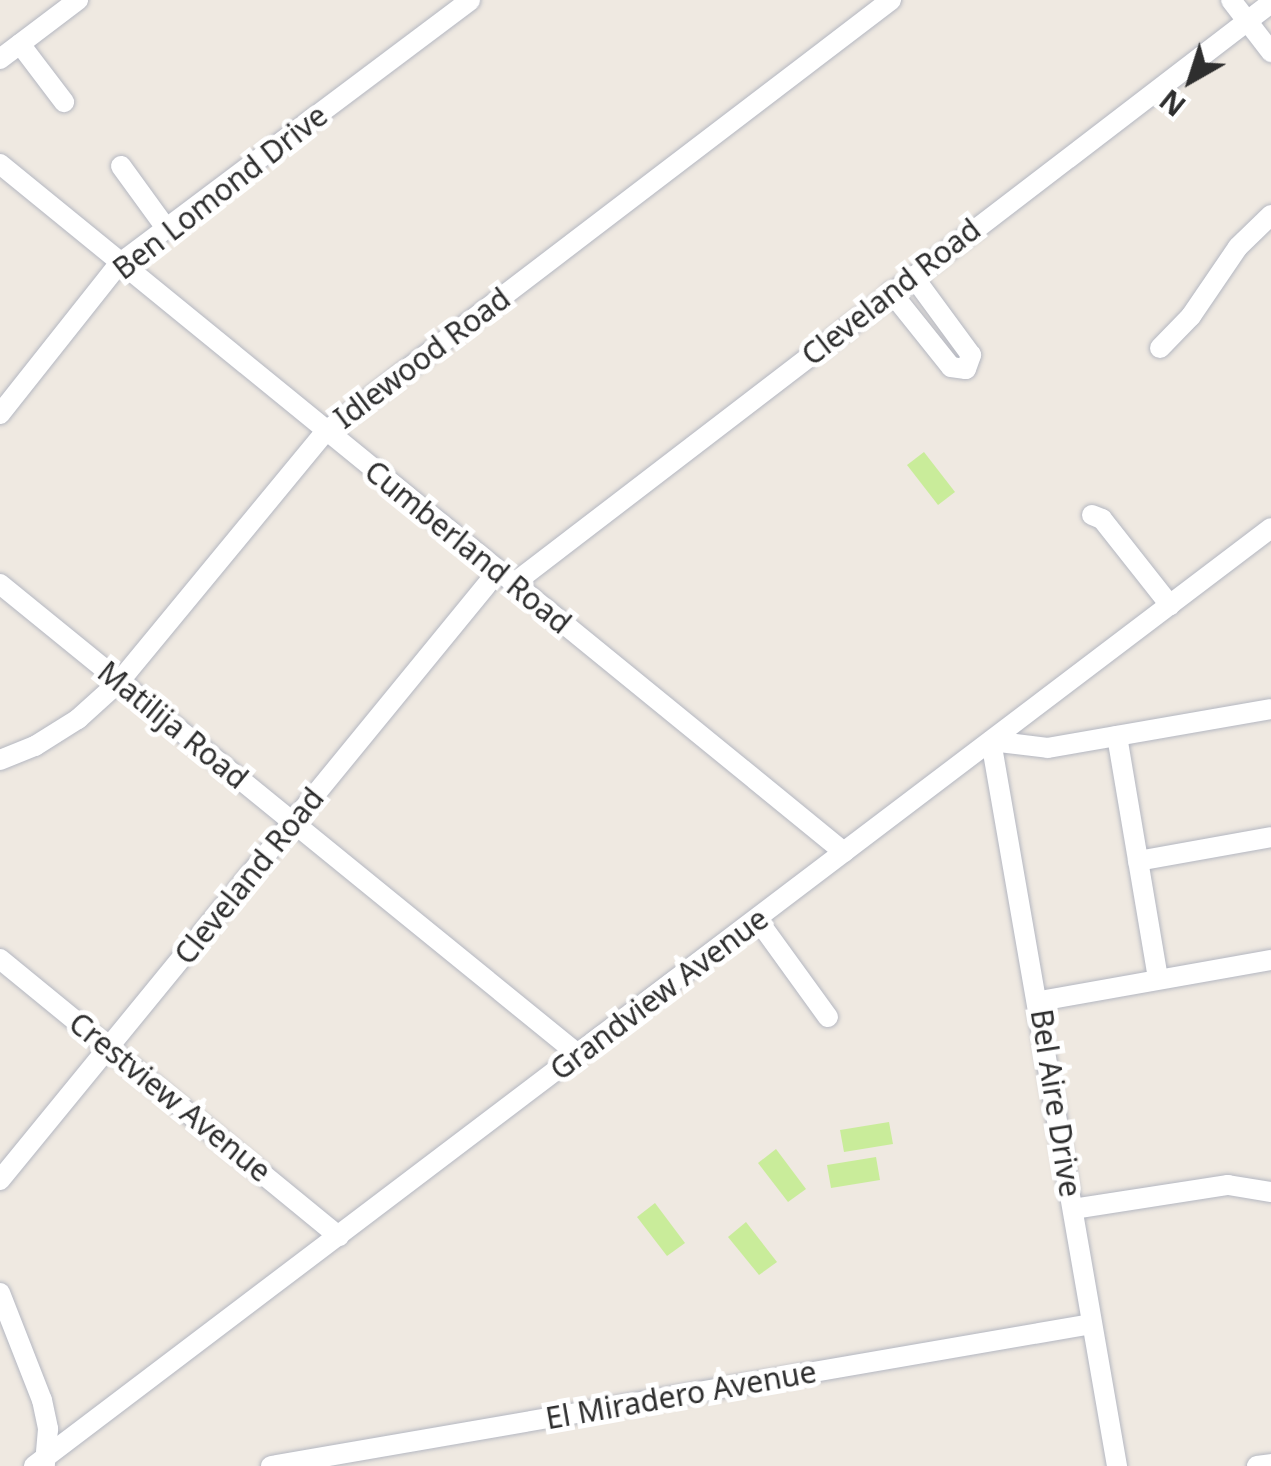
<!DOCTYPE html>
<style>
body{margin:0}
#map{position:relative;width:1271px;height:1466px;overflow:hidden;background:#efe9e1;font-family:"Noto Sans",sans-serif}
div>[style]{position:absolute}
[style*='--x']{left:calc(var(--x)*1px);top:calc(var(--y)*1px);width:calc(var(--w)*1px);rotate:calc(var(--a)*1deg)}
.pitch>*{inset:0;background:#c9ec9a}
.roads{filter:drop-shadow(0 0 2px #b4b7c1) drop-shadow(0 0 2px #b4b7c1)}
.minor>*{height:20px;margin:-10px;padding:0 10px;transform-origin:10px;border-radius:10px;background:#fff}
span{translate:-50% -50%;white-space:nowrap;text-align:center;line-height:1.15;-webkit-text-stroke:10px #fff;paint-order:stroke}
.street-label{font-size:30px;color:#2e2e2e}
.north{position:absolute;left:1141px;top:30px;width:100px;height:100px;-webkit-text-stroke:8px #fff;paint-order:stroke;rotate:219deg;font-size:28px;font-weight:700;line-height:40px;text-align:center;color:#2e2e2e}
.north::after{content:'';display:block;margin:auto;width:35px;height:45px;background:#2e2e2e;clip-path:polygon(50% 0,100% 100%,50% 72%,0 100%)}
</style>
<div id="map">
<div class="pitch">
<i style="clip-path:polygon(924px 452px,955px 492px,938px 505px,907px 465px)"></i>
<i style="clip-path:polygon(889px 1122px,893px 1144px,844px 1152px,840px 1130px)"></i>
<i style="clip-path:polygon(776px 1149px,806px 1189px,788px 1202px,758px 1163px)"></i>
<i style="clip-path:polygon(876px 1157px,880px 1180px,831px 1188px,827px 1165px)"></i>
<i style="clip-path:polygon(655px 1203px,685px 1243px,667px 1256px,637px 1217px)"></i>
<i style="clip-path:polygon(746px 1222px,777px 1262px,759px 1275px,728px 1237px)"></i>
</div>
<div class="roads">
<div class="minor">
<i style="--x:1231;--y:0;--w:66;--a:52.4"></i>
<i style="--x:20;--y:44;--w:73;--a:52.8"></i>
<i style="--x:0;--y:59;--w:98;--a:-37.1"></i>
<i style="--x:0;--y:164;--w:1089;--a:39.19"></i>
<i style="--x:121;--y:166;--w:77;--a:54"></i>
<i style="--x:891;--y:292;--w:96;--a:51.3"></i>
<i style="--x:951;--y:367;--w:15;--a:8"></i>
<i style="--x:966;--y:369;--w:15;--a:-70"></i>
<i style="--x:971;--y:355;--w:98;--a:-126.3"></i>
<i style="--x:1160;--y:348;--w:45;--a:-45.9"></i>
<i style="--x:1191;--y:316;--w:83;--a:-55.7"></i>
<i style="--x:1238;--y:247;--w:46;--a:-44.1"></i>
<i style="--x:0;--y:414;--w:191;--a:-51.6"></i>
<i style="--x:119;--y:264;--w:439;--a:-36.9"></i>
<i style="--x:1092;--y:515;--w:11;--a:22"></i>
<i style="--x:1102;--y:519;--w:110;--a:51.7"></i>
<i style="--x:0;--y:584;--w:746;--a:39.13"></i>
<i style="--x:513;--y:584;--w:955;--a:-37.47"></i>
<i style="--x:1117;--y:736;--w:246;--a:80.4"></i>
<i style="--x:991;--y:741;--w:736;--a:80.14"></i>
<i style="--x:991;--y:741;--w:57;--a:7"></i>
<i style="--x:1048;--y:748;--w:226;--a:-9.9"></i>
<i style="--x:0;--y:760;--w:38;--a:-22"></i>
<i style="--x:35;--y:746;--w:51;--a:-32.1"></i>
<i style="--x:78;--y:719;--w:55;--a:-42.1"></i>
<i style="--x:119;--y:682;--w:324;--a:-50.5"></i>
<i style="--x:325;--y:432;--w:712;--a:-37.35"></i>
<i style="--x:1138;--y:861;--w:135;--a:-10.2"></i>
<i style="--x:757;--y:919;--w:121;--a:54.1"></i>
<i style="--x:0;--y:959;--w:438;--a:39.3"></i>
<i style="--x:1040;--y:1001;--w:235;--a:-10.1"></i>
<i style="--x:0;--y:1180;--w:787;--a:-50.73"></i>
<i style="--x:1073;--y:1209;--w:157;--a:-8.8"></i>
<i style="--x:1228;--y:1185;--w:44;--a:9.2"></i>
<i style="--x:0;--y:1293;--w:115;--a:68.6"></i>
<i style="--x:42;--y:1400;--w:30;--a:78"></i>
<i style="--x:48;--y:1429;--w:37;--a:95"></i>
<i style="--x:34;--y:1466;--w:1552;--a:-37.17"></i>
<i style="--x:271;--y:1466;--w:832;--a:-9.82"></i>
<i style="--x:1257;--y:1466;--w:14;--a:-8"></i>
</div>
</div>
<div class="street-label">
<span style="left:220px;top:192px;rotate:-38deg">Ben Lomond Drive</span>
<span style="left:891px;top:292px;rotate:-38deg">Cleveland Road</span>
<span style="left:422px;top:358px;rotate:-37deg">Idlewood Road</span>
<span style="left:468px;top:547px;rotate:39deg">Cumberland Road</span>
<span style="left:173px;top:725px;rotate:39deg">Matilija Road</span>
<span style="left:249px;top:876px;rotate:-51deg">Cleveland Road</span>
<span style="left:659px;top:994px;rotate:-37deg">Grandview Avenue</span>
<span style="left:170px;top:1097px;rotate:39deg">Crestview Avenue</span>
<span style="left:1056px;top:1103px;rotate:81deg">Bel Aire Drive</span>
<span style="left:681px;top:1395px;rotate:-10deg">El Miradero Avenue</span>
</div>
<div class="north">N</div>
</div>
